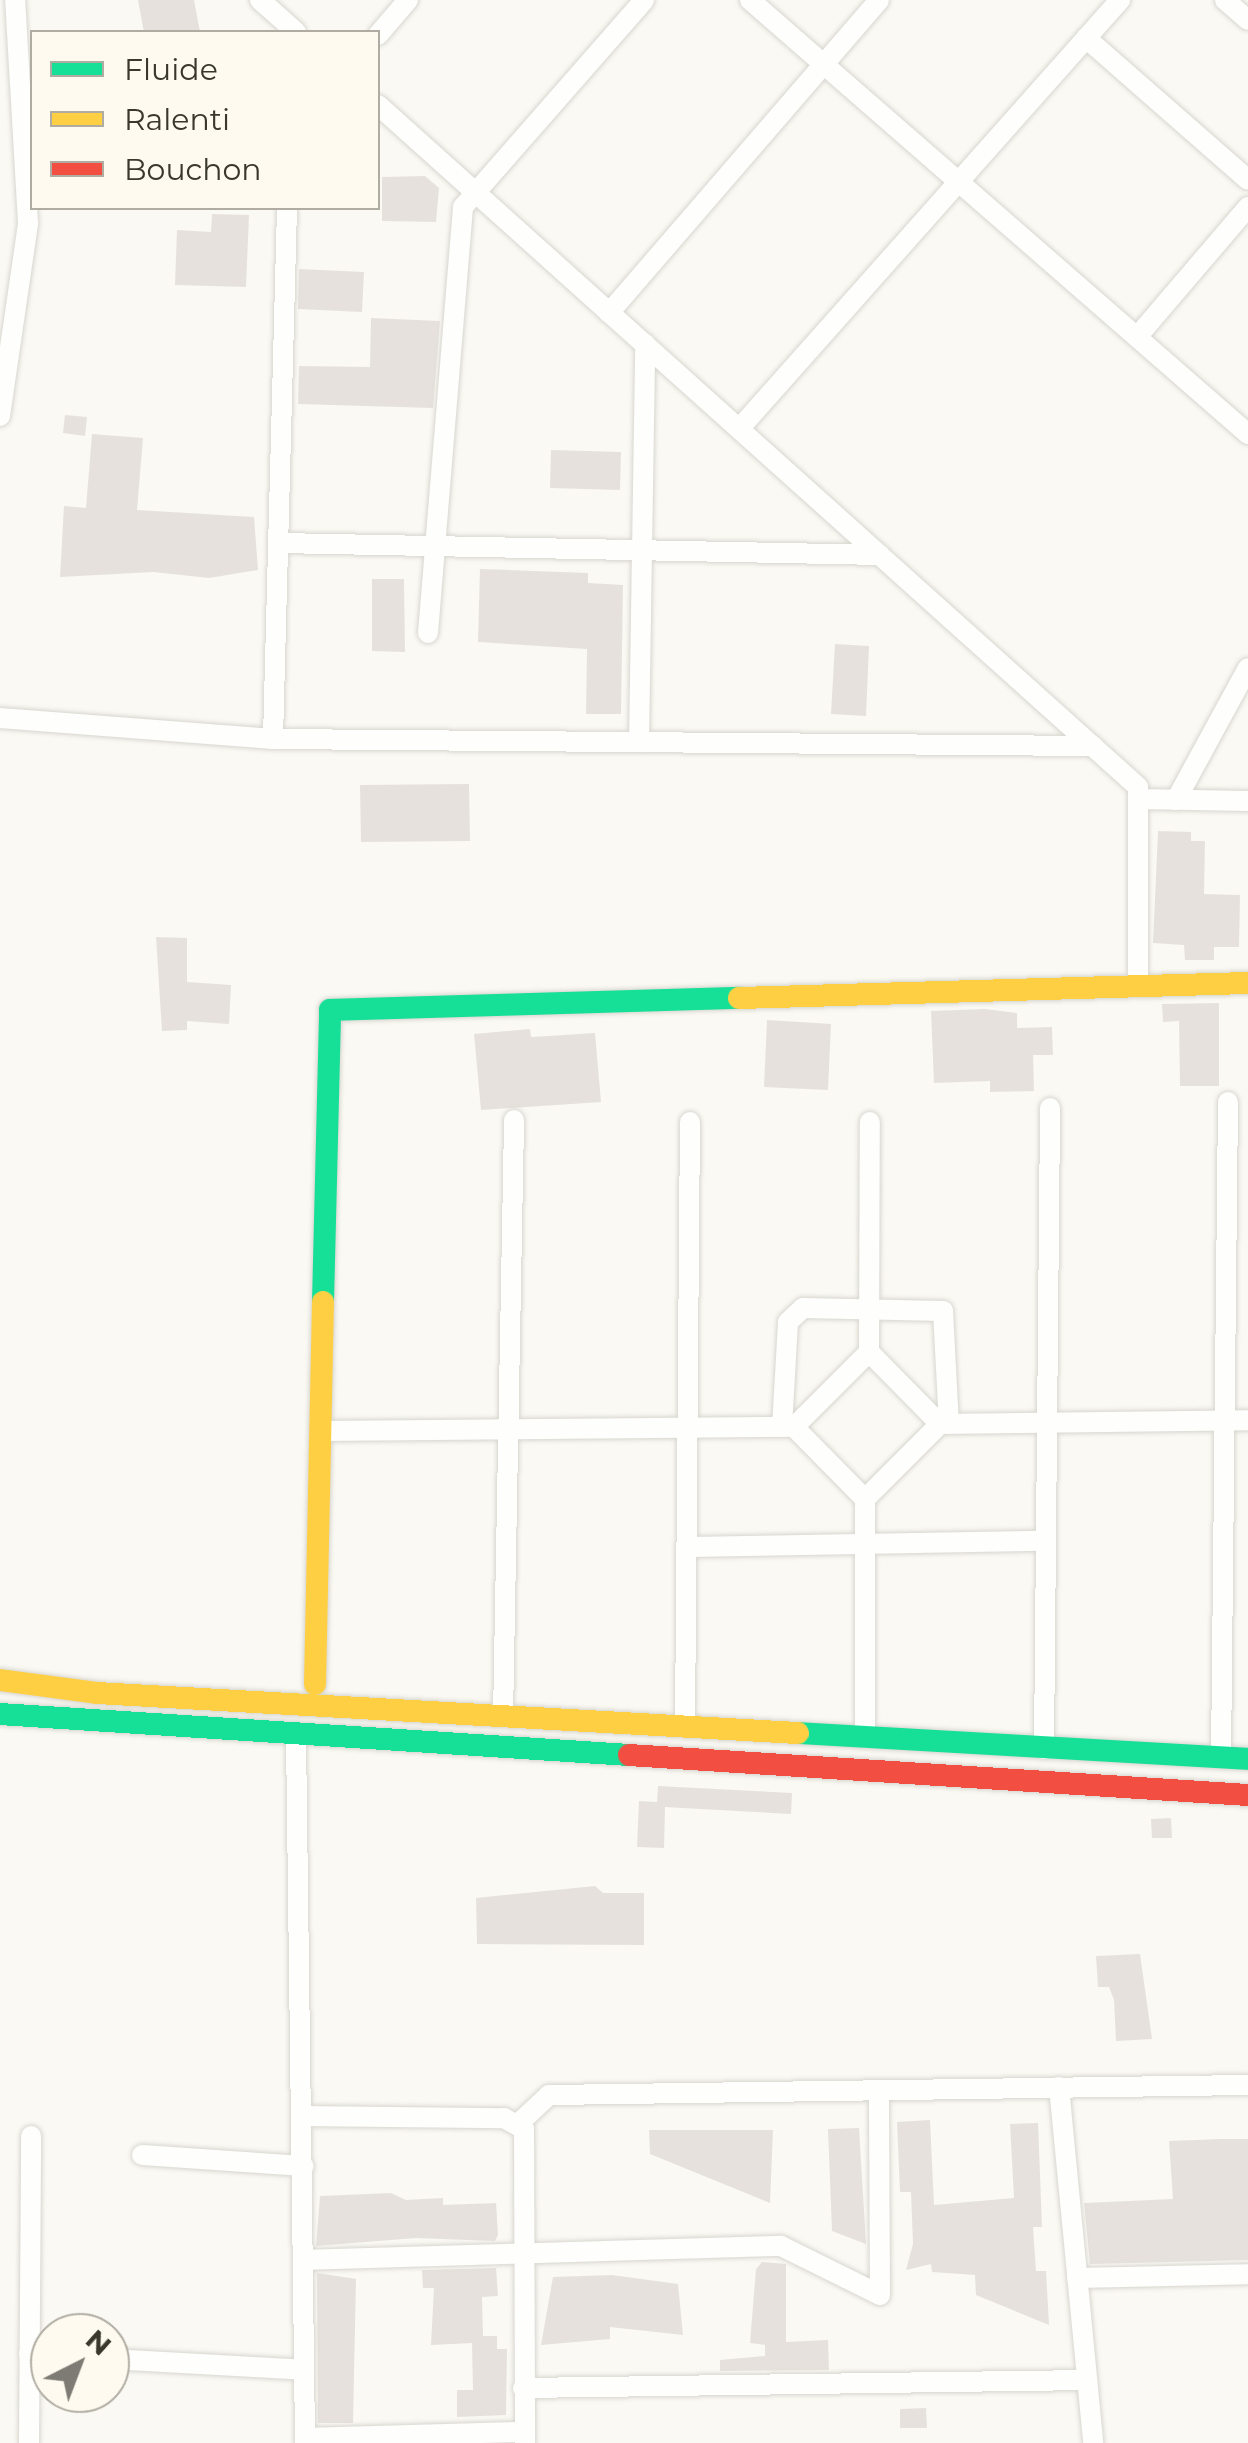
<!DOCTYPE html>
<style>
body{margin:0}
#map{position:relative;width:1248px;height:2443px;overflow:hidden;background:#faf9f4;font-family:Montserrat,sans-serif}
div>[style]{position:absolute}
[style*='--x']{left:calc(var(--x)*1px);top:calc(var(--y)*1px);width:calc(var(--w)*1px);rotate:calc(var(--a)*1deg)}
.building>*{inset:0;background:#e6e1dd}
.roads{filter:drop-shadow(0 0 2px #d8d6cf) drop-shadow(0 0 2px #d8d6cf)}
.street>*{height:20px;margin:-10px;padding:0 10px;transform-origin:10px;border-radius:10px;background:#fefefd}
.fast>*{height:22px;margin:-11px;padding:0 11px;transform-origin:11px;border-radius:11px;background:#16e098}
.slow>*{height:22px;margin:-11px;padding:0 11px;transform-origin:11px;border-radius:11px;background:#ffcf43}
.jam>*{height:22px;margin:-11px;padding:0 11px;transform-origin:11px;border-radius:11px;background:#f24e42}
span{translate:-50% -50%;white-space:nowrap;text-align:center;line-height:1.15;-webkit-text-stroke:10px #fefaf0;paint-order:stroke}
.legend{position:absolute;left:30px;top:30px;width:350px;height:180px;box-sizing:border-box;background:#fefaf0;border:2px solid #b0aca2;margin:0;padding:12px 18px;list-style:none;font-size:30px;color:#3a372d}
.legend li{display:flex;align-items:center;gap:20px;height:50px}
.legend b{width:50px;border:2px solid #b0aca2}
.north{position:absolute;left:30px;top:2313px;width:100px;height:100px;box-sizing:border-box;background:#fefaf0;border:2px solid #b0aca2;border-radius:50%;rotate:42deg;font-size:28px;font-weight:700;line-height:40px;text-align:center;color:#3a372d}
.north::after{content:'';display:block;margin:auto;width:35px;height:45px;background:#7d7b73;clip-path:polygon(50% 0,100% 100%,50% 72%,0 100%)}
</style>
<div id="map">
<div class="building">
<i style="clip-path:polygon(138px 0,194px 0,200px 32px,144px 32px)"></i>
<i style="clip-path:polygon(425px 176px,439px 188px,436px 222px,382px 221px,382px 177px)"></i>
<i style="clip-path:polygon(212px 214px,249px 215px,246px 287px,175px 285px,177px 230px,211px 232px)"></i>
<i style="clip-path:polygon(299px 269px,364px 272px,362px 312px,298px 309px)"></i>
<i style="clip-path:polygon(371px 318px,440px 321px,433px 408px,298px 404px,299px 366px,370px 367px)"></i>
<i style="clip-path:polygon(65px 415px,87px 417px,85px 436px,63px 433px)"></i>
<i style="clip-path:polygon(92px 434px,143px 438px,137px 510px,254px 517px,258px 570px,209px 578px,153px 572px,60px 577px,64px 506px,86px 508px)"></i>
<i style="clip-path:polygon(551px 450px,621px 452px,620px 490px,550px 488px)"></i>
<i style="clip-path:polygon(480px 569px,588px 573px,588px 583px,623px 585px,621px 714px,586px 714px,587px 649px,478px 642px)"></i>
<i style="clip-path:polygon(372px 579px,404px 579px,405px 652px,372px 651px)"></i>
<i style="clip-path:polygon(835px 644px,869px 646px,866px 716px,831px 714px)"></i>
<i style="clip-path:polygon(469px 784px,470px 841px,361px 842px,360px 785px)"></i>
<i style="clip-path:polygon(1158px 831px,1191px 832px,1191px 841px,1205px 841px,1204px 894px,1240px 895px,1239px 947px,1214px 947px,1214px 960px,1185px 960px,1184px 945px,1153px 943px)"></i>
<i style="clip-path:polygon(156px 937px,187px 938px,187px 982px,231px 985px,229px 1024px,187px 1021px,187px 1030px,162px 1031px)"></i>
<i style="clip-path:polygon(1219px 1003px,1219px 1086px,1180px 1086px,1179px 1021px,1163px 1022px,1162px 1004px)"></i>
<i style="clip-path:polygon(985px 1009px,1017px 1013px,1017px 1028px,1052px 1027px,1053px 1055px,1033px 1055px,1034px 1091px,990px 1092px,990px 1081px,934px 1083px,931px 1011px)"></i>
<i style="clip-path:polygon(767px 1020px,831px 1024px,828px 1090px,764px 1087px)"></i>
<i style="clip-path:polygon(530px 1029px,531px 1037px,595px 1033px,601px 1102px,481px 1110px,474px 1034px)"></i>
<i style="clip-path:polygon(658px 1786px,792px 1793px,791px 1814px,665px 1807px,664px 1848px,637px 1847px,639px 1801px,657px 1802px)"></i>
<i style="clip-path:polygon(1171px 1818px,1172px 1838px,1152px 1838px,1151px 1819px)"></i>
<i style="clip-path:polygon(595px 1886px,603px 1893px,644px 1893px,644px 1945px,477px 1944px,476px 1898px)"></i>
<i style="clip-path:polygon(1140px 1954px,1152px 2039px,1116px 2041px,1114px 2000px,1109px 1987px,1098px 1987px,1096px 1956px)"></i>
<i style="clip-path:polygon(930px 2120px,934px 2205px,1014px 2198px,1010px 2124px,1038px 2123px,1042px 2227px,1033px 2227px,1036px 2271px,1046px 2271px,1049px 2325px,976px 2295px,975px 2275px,932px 2272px,931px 2264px,906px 2270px,913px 2244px,911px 2192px,900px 2192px,897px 2122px)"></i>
<i style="clip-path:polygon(859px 2128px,866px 2244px,832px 2231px,828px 2129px)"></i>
<i style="clip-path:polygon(649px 2130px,773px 2130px,770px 2203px,650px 2154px)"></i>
<i style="clip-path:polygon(1221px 2139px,1248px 2139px,1248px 2260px,1090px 2264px,1084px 2203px,1173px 2199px,1169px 2141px)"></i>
<i style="clip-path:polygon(391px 2193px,406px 2200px,443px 2198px,443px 2205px,496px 2203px,498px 2235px,495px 2241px,416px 2238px,316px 2246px,320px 2196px)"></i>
<i style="clip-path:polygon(762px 2262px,786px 2264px,786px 2342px,828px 2340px,829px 2370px,720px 2371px,720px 2360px,765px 2356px,765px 2345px,750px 2343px,756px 2269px)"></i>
<i style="clip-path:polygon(496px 2268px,498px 2296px,482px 2297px,483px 2336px,497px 2336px,497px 2349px,507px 2349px,506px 2415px,457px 2417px,457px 2390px,473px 2390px,472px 2343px,431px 2345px,434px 2288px,423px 2288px,422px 2270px)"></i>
<i style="clip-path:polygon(317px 2273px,356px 2279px,353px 2423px,318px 2423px)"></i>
<i style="clip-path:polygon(612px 2275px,678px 2284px,683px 2335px,610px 2327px,610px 2339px,541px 2345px,553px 2277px)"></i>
<i style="clip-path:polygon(926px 2408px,927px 2428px,900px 2428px,900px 2409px)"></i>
</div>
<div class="roads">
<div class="street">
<i style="--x:260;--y:0;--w:48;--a:41.6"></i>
<i style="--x:750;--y:0;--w:661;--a:41.07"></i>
<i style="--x:1225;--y:0;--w:30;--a:41"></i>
<i style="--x:378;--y:35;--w:46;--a:-49.4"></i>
<i style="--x:1086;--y:38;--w:215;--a:41.2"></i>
<i style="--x:378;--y:105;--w:1021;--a:41.9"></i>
<i style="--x:1138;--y:787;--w:199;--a:90"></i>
<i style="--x:609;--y:313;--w:413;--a:-49.2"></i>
<i style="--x:1137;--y:337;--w:171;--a:-49.5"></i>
<i style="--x:0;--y:416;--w:195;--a:-81.7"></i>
<i style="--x:28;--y:223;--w:223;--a:-93.3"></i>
<i style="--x:739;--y:429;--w:574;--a:-48.39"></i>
<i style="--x:279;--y:543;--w:601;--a:1.14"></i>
<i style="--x:428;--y:633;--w:427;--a:-85.3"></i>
<i style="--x:463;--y:207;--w:275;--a:-48.8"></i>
<i style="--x:0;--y:718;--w:274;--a:4.4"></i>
<i style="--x:273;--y:739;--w:820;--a:0.49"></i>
<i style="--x:273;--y:739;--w:531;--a:-88.49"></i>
<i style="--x:639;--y:742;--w:398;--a:-89.1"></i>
<i style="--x:1138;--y:799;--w:110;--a:1"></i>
<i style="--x:1176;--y:800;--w:150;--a:-61.4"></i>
<i style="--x:869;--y:1352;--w:230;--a:-89.8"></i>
<i style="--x:940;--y:1424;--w:101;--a:-134.6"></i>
<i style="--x:869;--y:1352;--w:106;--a:135"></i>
<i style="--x:794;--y:1427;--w:101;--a:45.4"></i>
<i style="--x:865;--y:1499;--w:106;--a:-45"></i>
<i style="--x:940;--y:1424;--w:308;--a:-0.7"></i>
<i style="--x:782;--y:1427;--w:105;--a:-86.7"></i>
<i style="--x:788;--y:1322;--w:21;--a:-43"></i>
<i style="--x:803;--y:1308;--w:140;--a:1.2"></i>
<i style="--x:943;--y:1311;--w:113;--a:87"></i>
<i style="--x:320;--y:1431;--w:474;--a:-0.5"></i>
<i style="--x:686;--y:1547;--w:360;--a:-1"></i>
<i style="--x:503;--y:1717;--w:597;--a:-88.94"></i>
<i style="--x:685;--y:1727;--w:605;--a:-89.53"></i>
<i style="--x:296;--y:1734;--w:709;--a:89.27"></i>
<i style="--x:865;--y:1738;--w:239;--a:-90"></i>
<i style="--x:1044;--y:1749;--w:641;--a:-89.46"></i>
<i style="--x:1221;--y:1758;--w:656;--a:-89.39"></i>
<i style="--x:1059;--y:2087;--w:358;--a:84.5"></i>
<i style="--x:301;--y:2116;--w:203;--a:0.6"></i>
<i style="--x:504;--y:2118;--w:23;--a:29"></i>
<i style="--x:524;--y:2129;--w:314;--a:89.8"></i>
<i style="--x:519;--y:2123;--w:41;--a:-43"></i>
<i style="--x:549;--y:2095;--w:699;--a:-0.82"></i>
<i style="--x:142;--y:2155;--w:162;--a:3.9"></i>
<i style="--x:303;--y:2260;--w:478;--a:-1.7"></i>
<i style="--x:781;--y:2246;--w:110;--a:26.3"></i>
<i style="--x:880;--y:2295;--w:205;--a:-90.3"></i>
<i style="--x:1077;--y:2278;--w:171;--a:-1.3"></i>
<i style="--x:29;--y:2354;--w:21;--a:3"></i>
<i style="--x:110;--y:2359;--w:194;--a:3.2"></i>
<i style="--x:523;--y:2388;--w:563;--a:-0.81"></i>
<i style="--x:305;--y:2438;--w:220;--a:-1.6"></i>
<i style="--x:29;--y:2443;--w:307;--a:-89.6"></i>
</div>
<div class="fast">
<i style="--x:323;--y:1302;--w:292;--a:-88.6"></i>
<i style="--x:330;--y:1010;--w:409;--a:-1.7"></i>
<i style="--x:0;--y:1714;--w:630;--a:3.73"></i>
<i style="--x:798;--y:1733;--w:451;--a:3.3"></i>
</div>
<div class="slow">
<i style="--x:739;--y:998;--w:509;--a:-1.69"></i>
<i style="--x:0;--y:1680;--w:98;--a:7.6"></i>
<i style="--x:97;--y:1693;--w:702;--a:3.27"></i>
<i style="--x:315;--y:1684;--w:382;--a:-88.8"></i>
</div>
<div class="jam">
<i style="--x:629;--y:1755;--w:620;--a:3.7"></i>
</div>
</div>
<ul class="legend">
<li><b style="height:12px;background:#16e098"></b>Fluide</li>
<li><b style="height:12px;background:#ffcf43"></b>Ralenti</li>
<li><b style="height:12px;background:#f24e42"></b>Bouchon</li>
</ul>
<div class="north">N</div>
</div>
